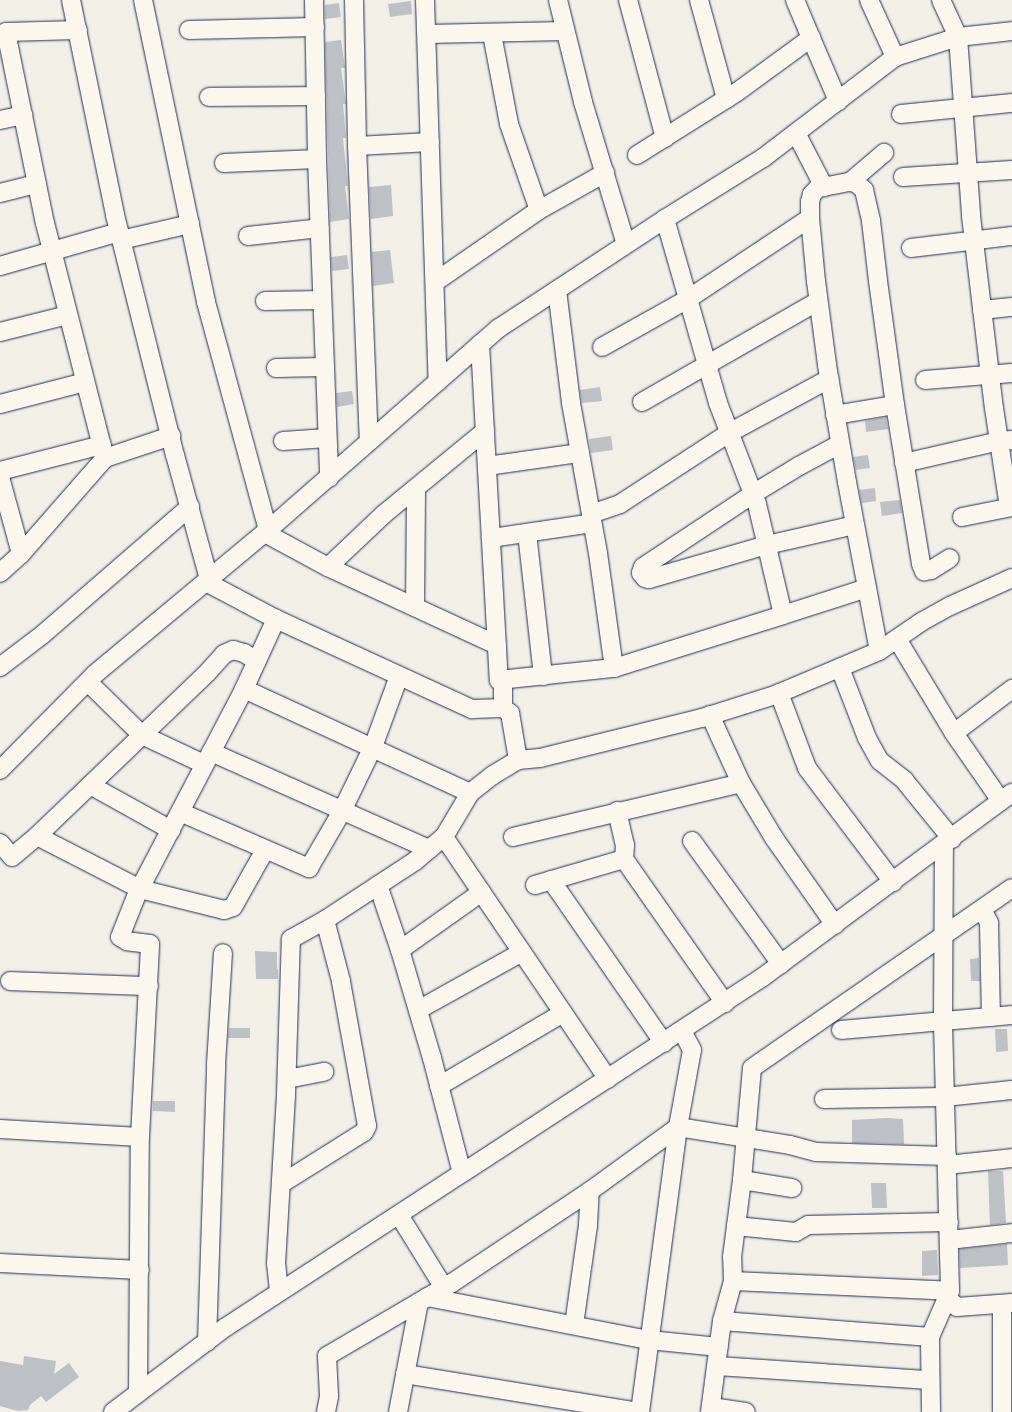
<!DOCTYPE html>
<style>
body{margin:0}
#map{position:relative;width:1012px;height:1412px;overflow:hidden;background:#f2efe6;font-family:"Architects Daughter",sans-serif}
div>[style]{position:absolute}
[style*='--x']{left:calc(var(--x)*1px);top:calc(var(--y)*1px);width:calc(var(--w)*1px);rotate:calc(var(--a)*1deg)}
.building>*{inset:0;background:#bdc0c4}
.roads{filter:drop-shadow(0 0 1px #1b2f5e) drop-shadow(0 0 1px #1b2f5e)}
.minor>*{height:18px;margin:-9px;padding:0 9px;transform-origin:9px;border-radius:9px;background:#fbf7ec}
span{translate:-50% -50%;white-space:nowrap;text-align:center;line-height:1.15;-webkit-text-stroke:4px #fbf7ec;paint-order:stroke}
</style>
<div id="map">
<div class="building">
<i style="clip-path:polygon(411px 1px,412px 14px,390px 17px,388px 4px)"></i>
<i style="clip-path:polygon(339px 3px,341px 17px,325px 19px,325px 5px)"></i>
<i style="clip-path:polygon(341px 40px,345px 68px,341px 68px,346px 104px,343px 104px,346px 138px,343px 138px,348px 186px,345px 186px,349px 219px,330px 222px,325px 42px)"></i>
<i style="clip-path:polygon(391px 185px,393px 216px,371px 219px,369px 187px)"></i>
<i style="clip-path:polygon(390px 250px,394px 283px,373px 286px,372px 252px)"></i>
<i style="clip-path:polygon(347px 255px,349px 269px,332px 271px,331px 257px)"></i>
<i style="clip-path:polygon(600px 387px,602px 401px,582px 403px,580px 390px)"></i>
<i style="clip-path:polygon(352px 391px,354px 404px,337px 407px,336px 393px)"></i>
<i style="clip-path:polygon(886px 417px,888px 429px,866px 432px,865px 421px)"></i>
<i style="clip-path:polygon(611px 436px,613px 450px,591px 453px,589px 439px)"></i>
<i style="clip-path:polygon(868px 455px,870px 468px,856px 470px,853px 457px)"></i>
<i style="clip-path:polygon(875px 488px,876px 501px,862px 503px,859px 490px)"></i>
<i style="clip-path:polygon(900px 500px,902px 513px,882px 516px,880px 502px)"></i>
<i style="clip-path:polygon(255px 951px,277px 952px,277px 969px,278px 969px,278px 979px,256px 979px)"></i>
<i style="clip-path:polygon(979px 958px,980px 981px,971px 981px,970px 959px)"></i>
<i style="clip-path:polygon(229px 1028px,250px 1028px,250px 1038px,228px 1038px)"></i>
<i style="clip-path:polygon(995px 1029px,1007px 1029px,1008px 1051px,996px 1052px)"></i>
<i style="clip-path:polygon(153px 1101px,175px 1101px,175px 1112px,153px 1111px)"></i>
<i style="clip-path:polygon(886px 1118px,903px 1119px,904px 1144px,852px 1143px,852px 1120px)"></i>
<i style="clip-path:polygon(988px 1171px,1003px 1171px,1006px 1223px,990px 1225px)"></i>
<i style="clip-path:polygon(871px 1183px,886px 1183px,887px 1208px,872px 1208px)"></i>
<i style="clip-path:polygon(1007px 1244px,1008px 1265px,960px 1268px,959px 1249px)"></i>
<i style="clip-path:polygon(937px 1250px,938px 1275px,922px 1276px,922px 1251px)"></i>
<i style="clip-path:polygon(24px 1356px,56px 1361px,54px 1374px,69px 1363px,79px 1377px,46px 1402px,41px 1396px,30px 1405px,28px 1410px,18px 1411px,0 1406px,0 1361px,23px 1365px)"></i>
</div>
<div class="roads">
<div class="minor">
<i style="--x:71;--y:0;--w:219;--a:78.4"></i>
<i style="--x:115;--y:215;--w:247;--a:76"></i>
<i style="--x:175;--y:455;--w:129;--a:74.7"></i>
<i style="--x:143;--y:0;--w:309;--a:78.2"></i>
<i style="--x:206;--y:302;--w:236;--a:74.8"></i>
<i style="--x:314;--y:0;--w:159;--a:88.9"></i>
<i style="--x:317;--y:159;--w:319;--a:87.8"></i>
<i style="--x:354;--y:0;--w:146;--a:88.8"></i>
<i style="--x:357;--y:146;--w:296;--a:87.7"></i>
<i style="--x:425;--y:0;--w:382;--a:88.1"></i>
<i style="--x:558;--y:0;--w:105;--a:76.2"></i>
<i style="--x:583;--y:102;--w:148;--a:73.2"></i>
<i style="--x:628;--y:0;--w:143;--a:75"></i>
<i style="--x:699;--y:0;--w:103;--a:74.7"></i>
<i style="--x:795;--y:0;--w:41;--a:67.2"></i>
<i style="--x:869;--y:0;--w:63;--a:65.5"></i>
<i style="--x:941;--y:0;--w:41;--a:65.3"></i>
<i style="--x:958;--y:37;--w:179;--a:85.8"></i>
<i style="--x:971;--y:216;--w:193;--a:83.2"></i>
<i style="--x:994;--y:408;--w:100;--a:81.4"></i>
<i style="--x:78;--y:30;--w:72;--a:178.4"></i>
<i style="--x:6;--y:32;--w:195;--a:78.5"></i>
<i style="--x:45;--y:223;--w:243;--a:75.7"></i>
<i style="--x:105;--y:458;--w:70;--a:-18.4"></i>
<i style="--x:189;--y:30;--w:126;--a:-1.4"></i>
<i style="--x:427;--y:34;--w:138;--a:-1.2"></i>
<i style="--x:492;--y:34;--w:92;--a:79.3"></i>
<i style="--x:509;--y:124;--w:91;--a:70.8"></i>
<i style="--x:209;--y:97;--w:107;--a:-0.5"></i>
<i style="--x:901;--y:114;--w:112;--a:-5.7"></i>
<i style="--x:0;--y:120;--w:24;--a:-12"></i>
<i style="--x:796;--y:133;--w:61;--a:62.6"></i>
<i style="--x:357;--y:146;--w:73;--a:-3.1"></i>
<i style="--x:637;--y:155;--w:118;--a:-32.2"></i>
<i style="--x:737;--y:92;--w:92;--a:-36.1"></i>
<i style="--x:811;--y:38;--w:69;--a:66.8"></i>
<i style="--x:224;--y:163;--w:93;--a:-2.5"></i>
<i style="--x:903;--y:177;--w:109;--a:-3.7"></i>
<i style="--x:850;--y:182;--w:45;--a:-40.5"></i>
<i style="--x:0;--y:193;--w:38;--a:-14"></i>
<i style="--x:810;--y:218;--w:63;--a:84.6"></i>
<i style="--x:816;--y:281;--w:85;--a:82.5"></i>
<i style="--x:827;--y:365;--w:119;--a:80.3"></i>
<i style="--x:847;--y:482;--w:172;--a:79.3"></i>
<i style="--x:665;--y:219;--w:191;--a:73.9"></i>
<i style="--x:718;--y:403;--w:108;--a:68.9"></i>
<i style="--x:757;--y:504;--w:114;--a:76.8"></i>
<i style="--x:783;--y:615;--w:88;--a:-17.8"></i>
<i style="--x:248;--y:236;--w:72;--a:-6.3"></i>
<i style="--x:121;--y:240;--w:71;--a:-13.1"></i>
<i style="--x:911;--y:248;--w:102;--a:-6.8"></i>
<i style="--x:0;--y:266;--w:124;--a:-15.9"></i>
<i style="--x:435;--y:282;--w:126;--a:-34.7"></i>
<i style="--x:539;--y:210;--w:76;--a:-29.3"></i>
<i style="--x:557;--y:290;--w:114;--a:82.9"></i>
<i style="--x:571;--y:403;--w:152;--a:79.8"></i>
<i style="--x:598;--y:553;--w:116;--a:82.1"></i>
<i style="--x:265;--y:301;--w:57;--a:-1"></i>
<i style="--x:982;--y:310;--w:30;--a:-6"></i>
<i style="--x:0;--y:332;--w:70;--a:-14"></i>
<i style="--x:480;--y:344;--w:337;--a:86.8"></i>
<i style="--x:499;--y:680;--w:116;--a:-6"></i>
<i style="--x:614;--y:668;--w:177;--a:-17.4"></i>
<i style="--x:602;--y:347;--w:98;--a:-29.2"></i>
<i style="--x:688;--y:299;--w:146;--a:-33.6"></i>
<i style="--x:810;--y:218;--w:16;--a:-90"></i>
<i style="--x:810;--y:202;--w:8;--a:-76"></i>
<i style="--x:812;--y:194;--w:8;--a:-45"></i>
<i style="--x:818;--y:188;--w:33;--a:-11"></i>
<i style="--x:850;--y:182;--w:6;--a:9"></i>
<i style="--x:856;--y:183;--w:11;--a:41"></i>
<i style="--x:864;--y:190;--w:32;--a:77"></i>
<i style="--x:871;--y:221;--w:60;--a:83.3"></i>
<i style="--x:878;--y:281;--w:125;--a:82.2"></i>
<i style="--x:895;--y:405;--w:161;--a:80.7"></i>
<i style="--x:921;--y:564;--w:8;--a:67"></i>
<i style="--x:924;--y:571;--w:7;--a:-8"></i>
<i style="--x:931;--y:570;--w:22;--a:-32"></i>
<i style="--x:276;--y:368;--w:49;--a:-1.2"></i>
<i style="--x:925;--y:380;--w:87;--a:-4.6"></i>
<i style="--x:642;--y:402;--w:203;--a:-29.8"></i>
<i style="--x:0;--y:404;--w:88;--a:-14.5"></i>
<i style="--x:835;--y:415;--w:61;--a:-9.5"></i>
<i style="--x:283;--y:441;--w:44;--a:-3.9"></i>
<i style="--x:840;--y:444;--w:47;--a:151.8"></i>
<i style="--x:799;--y:466;--w:54;--a:148.7"></i>
<i style="--x:753;--y:494;--w:132;--a:146.4"></i>
<i style="--x:643;--y:567;--w:6;--a:108"></i>
<i style="--x:641;--y:573;--w:6;--a:51"></i>
<i style="--x:645;--y:578;--w:4;--a:14"></i>
<i style="--x:649;--y:579;--w:123;--a:-16.1"></i>
<i style="--x:767;--y:545;--w:90;--a:-12.8"></i>
<i style="--x:904;--y:463;--w:98;--a:-13"></i>
<i style="--x:999;--y:441;--w:13;--a:-4"></i>
<i style="--x:487;--y:466;--w:94;--a:-8"></i>
<i style="--x:0;--y:471;--w:105;--a:-14.3"></i>
<i style="--x:0;--y:477;--w:80;--a:74.7"></i>
<i style="--x:21;--y:554;--w:28;--a:138"></i>
<i style="--x:591;--y:514;--w:31;--a:-19"></i>
<i style="--x:620;--y:504;--w:130;--a:-33.1"></i>
<i style="--x:729;--y:433;--w:114;--a:-28.4"></i>
<i style="--x:962;--y:517;--w:51;--a:-11.3"></i>
<i style="--x:265;--y:533;--w:72;--a:28.4"></i>
<i style="--x:328;--y:567;--w:186;--a:24.8"></i>
<i style="--x:527;--y:533;--w:144;--a:83.6"></i>
<i style="--x:491;--y:538;--w:102;--a:-8.4"></i>
<i style="--x:21;--y:554;--w:128;--a:-48.8"></i>
<i style="--x:328;--y:567;--w:77;--a:-43.4"></i>
<i style="--x:384;--y:514;--w:131;--a:-39.4"></i>
<i style="--x:206;--y:582;--w:79;--a:27.9"></i>
<i style="--x:276;--y:619;--w:216;--a:24.7"></i>
<i style="--x:472;--y:709;--w:31;--a:-2"></i>
<i style="--x:503;--y:708;--w:29;--a:-90"></i>
<i style="--x:415;--y:607;--w:119;--a:-89.5"></i>
<i style="--x:897;--y:639;--w:110;--a:58.8"></i>
<i style="--x:0;--y:667;--w:53;--a:-37.3"></i>
<i style="--x:42;--y:635;--w:196;--a:-40.9"></i>
<i style="--x:840;--y:668;--w:75;--a:68.9"></i>
<i style="--x:867;--y:738;--w:26;--a:61"></i>
<i style="--x:880;--y:761;--w:31;--a:38"></i>
<i style="--x:904;--y:780;--w:76;--a:50.9"></i>
<i style="--x:88;--y:682;--w:76;--a:44.5"></i>
<i style="--x:142;--y:735;--w:68;--a:25.1"></i>
<i style="--x:244;--y:689;--w:249;--a:24.7"></i>
<i style="--x:470;--y:793;--w:29;--a:-38"></i>
<i style="--x:493;--y:775;--w:29;--a:-31"></i>
<i style="--x:779;--y:693;--w:80;--a:69.5"></i>
<i style="--x:807;--y:768;--w:143;--a:53"></i>
<i style="--x:503;--y:708;--w:9;--a:36"></i>
<i style="--x:510;--y:713;--w:48;--a:80.3"></i>
<i style="--x:518;--y:760;--w:22;--a:-5"></i>
<i style="--x:540;--y:758;--w:167;--a:-13.9"></i>
<i style="--x:702;--y:718;--w:77;--a:-17.5"></i>
<i style="--x:775;--y:695;--w:113;--a:-22.9"></i>
<i style="--x:879;--y:651;--w:51;--a:-34.6"></i>
<i style="--x:921;--y:622;--w:33;--a:-29"></i>
<i style="--x:950;--y:606;--w:68;--a:-24.3"></i>
<i style="--x:710;--y:715;--w:75;--a:65.5"></i>
<i style="--x:741;--y:783;--w:64;--a:59"></i>
<i style="--x:774;--y:838;--w:106;--a:55"></i>
<i style="--x:211;--y:752;--w:239;--a:24"></i>
<i style="--x:0;--y:770;--w:135;--a:-45.3"></i>
<i style="--x:95;--y:674;--w:225;--a:-39.8"></i>
<i style="--x:268;--y:530;--w:307;--a:-41.2"></i>
<i style="--x:499;--y:328;--w:199;--a:-33.3"></i>
<i style="--x:665;--y:219;--w:115;--a:-31.9"></i>
<i style="--x:763;--y:158;--w:166;--a:-37.4"></i>
<i style="--x:895;--y:57;--w:66;--a:-17.6"></i>
<i style="--x:958;--y:37;--w:54;--a:-6.3"></i>
<i style="--x:90;--y:785;--w:93;--a:29.1"></i>
<i style="--x:1001;--y:801;--w:83;--a:-124.7"></i>
<i style="--x:954;--y:733;--w:73;--a:-37.2"></i>
<i style="--x:617;--y:811;--w:35;--a:77"></i>
<i style="--x:625;--y:845;--w:14;--a:94"></i>
<i style="--x:180;--y:812;--w:141;--a:23.5"></i>
<i style="--x:309;--y:868;--w:66;--a:-59.9"></i>
<i style="--x:342;--y:811;--w:71;--a:-64.2"></i>
<i style="--x:373;--y:747;--w:76;--a:-69.9"></i>
<i style="--x:37;--y:836;--w:116;--a:27.2"></i>
<i style="--x:140;--y:889;--w:87;--a:14"></i>
<i style="--x:224;--y:910;--w:9;--a:-18"></i>
<i style="--x:233;--y:907;--w:65;--a:-60.7"></i>
<i style="--x:444;--y:837;--w:292;--a:55.9"></i>
<i style="--x:513;--y:837;--w:234;--a:-13.3"></i>
<i style="--x:692;--y:841;--w:152;--a:54.1"></i>
<i style="--x:0;--y:843;--w:18;--a:49"></i>
<i style="--x:12;--y:857;--w:33;--a:-40"></i>
<i style="--x:37;--y:836;--w:236;--a:-43.8"></i>
<i style="--x:207;--y:673;--w:25;--a:-48"></i>
<i style="--x:224;--y:654;--w:10;--a:-24"></i>
<i style="--x:233;--y:650;--w:11;--a:15"></i>
<i style="--x:244;--y:653;--w:15;--a:32"></i>
<i style="--x:551;--y:880;--w:198;--a:55.3"></i>
<i style="--x:378;--y:885;--w:69;--a:71.3"></i>
<i style="--x:400;--y:950;--w:100;--a:-35.3"></i>
<i style="--x:535;--y:885;--w:93;--a:-16.3"></i>
<i style="--x:624;--y:859;--w:176;--a:55"></i>
<i style="--x:982;--y:909;--w:16;--a:63"></i>
<i style="--x:989;--y:923;--w:94;--a:88.8"></i>
<i style="--x:400;--y:950;--w:113;--a:73.5"></i>
<i style="--x:432;--y:1058;--w:119;--a:75.4"></i>
<i style="--x:10;--y:981;--w:139;--a:2.1"></i>
<i style="--x:418;--y:1010;--w:119;--a:-29.1"></i>
<i style="--x:841;--y:1030;--w:172;--a:-5"></i>
<i style="--x:682;--y:1031;--w:21;--a:62"></i>
<i style="--x:692;--y:1050;--w:78;--a:100.3"></i>
<i style="--x:678;--y:1127;--w:113;--a:9.1"></i>
<i style="--x:790;--y:1145;--w:27;--a:15"></i>
<i style="--x:816;--y:1152;--w:131;--a:1.7"></i>
<i style="--x:287;--y:1079;--w:38;--a:-11"></i>
<i style="--x:439;--y:1086;--w:144;--a:-30.5"></i>
<i style="--x:824;--y:1099;--w:121;--a:-0.9"></i>
<i style="--x:945;--y:1097;--w:67;--a:-6"></i>
<i style="--x:0;--y:1129;--w:140;--a:3.3"></i>
<i style="--x:947;--y:1165;--w:65;--a:-6.1"></i>
<i style="--x:742;--y:1180;--w:51;--a:9.1"></i>
<i style="--x:281;--y:1184;--w:98;--a:-32.1"></i>
<i style="--x:364;--y:1132;--w:7;--a:-63"></i>
<i style="--x:367;--y:1126;--w:147;--a:-100.2"></i>
<i style="--x:341;--y:981;--w:63;--a:-104.7"></i>
<i style="--x:325;--y:920;--w:108;--a:-33.2"></i>
<i style="--x:415;--y:861;--w:38;--a:-40"></i>
<i style="--x:444;--y:837;--w:51;--a:-59.4"></i>
<i style="--x:399;--y:1215;--w:86;--a:58.3"></i>
<i style="--x:736;--y:1226;--w:60;--a:5.7"></i>
<i style="--x:796;--y:1232;--w:14;--a:-30"></i>
<i style="--x:808;--y:1225;--w:141;--a:-1.2"></i>
<i style="--x:949;--y:1240;--w:63;--a:-6.3"></i>
<i style="--x:0;--y:1263;--w:140;--a:2.9"></i>
<i style="--x:733;--y:1281;--w:217;--a:2.6"></i>
<i style="--x:279;--y:1291;--w:27;--a:-96"></i>
<i style="--x:276;--y:1264;--w:170;--a:-86.6"></i>
<i style="--x:286;--y:1094;--w:155;--a:-88.2"></i>
<i style="--x:291;--y:939;--w:39;--a:-29"></i>
<i style="--x:427;--y:1297;--w:226;--a:11"></i>
<i style="--x:649;--y:1340;--w:70;--a:5.7"></i>
<i style="--x:947;--y:1298;--w:13;--a:42"></i>
<i style="--x:957;--y:1307;--w:55;--a:-4.2"></i>
<i style="--x:1002;--y:1304;--w:108;--a:90"></i>
<i style="--x:722;--y:1321;--w:209;--a:4.4"></i>
<i style="--x:574;--y:1325;--w:101;--a:-82"></i>
<i style="--x:588;--y:1225;--w:34;--a:-87"></i>
<i style="--x:207;--y:1342;--w:278;--a:-88.1"></i>
<i style="--x:216;--y:1064;--w:111;--a:-86.4"></i>
<i style="--x:717;--y:1366;--w:213;--a:3.8"></i>
<i style="--x:405;--y:1374;--w:238;--a:9.2"></i>
<i style="--x:138;--y:1393;--w:256;--a:-89.6"></i>
<i style="--x:140;--y:1137;--w:193;--a:-87"></i>
<i style="--x:150;--y:944;--w:23;--a:-173"></i>
<i style="--x:127;--y:941;--w:8;--a:-150"></i>
<i style="--x:120;--y:937;--w:46;--a:-68.4"></i>
<i style="--x:137;--y:894;--w:231;--a:-62.4"></i>
<i style="--x:244;--y:689;--w:77;--a:-65.4"></i>
<i style="--x:711;--y:1407;--w:35;--a:8"></i>
<i style="--x:113;--y:1412;--w:141;--a:-37"></i>
<i style="--x:226;--y:1327;--w:641;--a:-33.1"></i>
<i style="--x:763;--y:977;--w:310;--a:-36.5"></i>
<i style="--x:326;--y:1412;--w:16;--a:-79"></i>
<i style="--x:329;--y:1396;--w:40;--a:-92.9"></i>
<i style="--x:327;--y:1356;--w:145;--a:-30.3"></i>
<i style="--x:452;--y:1283;--w:166;--a:-33.7"></i>
<i style="--x:590;--y:1191;--w:109;--a:-36"></i>
<i style="--x:398;--y:1412;--w:112;--a:-79.2"></i>
<i style="--x:640;--y:1412;--w:288;--a:-82.4"></i>
<i style="--x:710;--y:1412;--w:92;--a:-82.5"></i>
<i style="--x:722;--y:1321;--w:41;--a:-74.6"></i>
<i style="--x:733;--y:1281;--w:24;--a:-92"></i>
<i style="--x:732;--y:1257;--w:78;--a:-82.6"></i>
<i style="--x:742;--y:1180;--w:112;--a:-84.9"></i>
<i style="--x:752;--y:1068;--w:316;--a:-34.7"></i>
<i style="--x:931;--y:1412;--w:75;--a:-90.8"></i>
<i style="--x:930;--y:1337;--w:50;--a:-66.5"></i>
<i style="--x:950;--y:1291;--w:269;--a:-91.5"></i>
<i style="--x:943;--y:1022;--w:178;--a:-89.7"></i>
</div>
</div>
</div>
